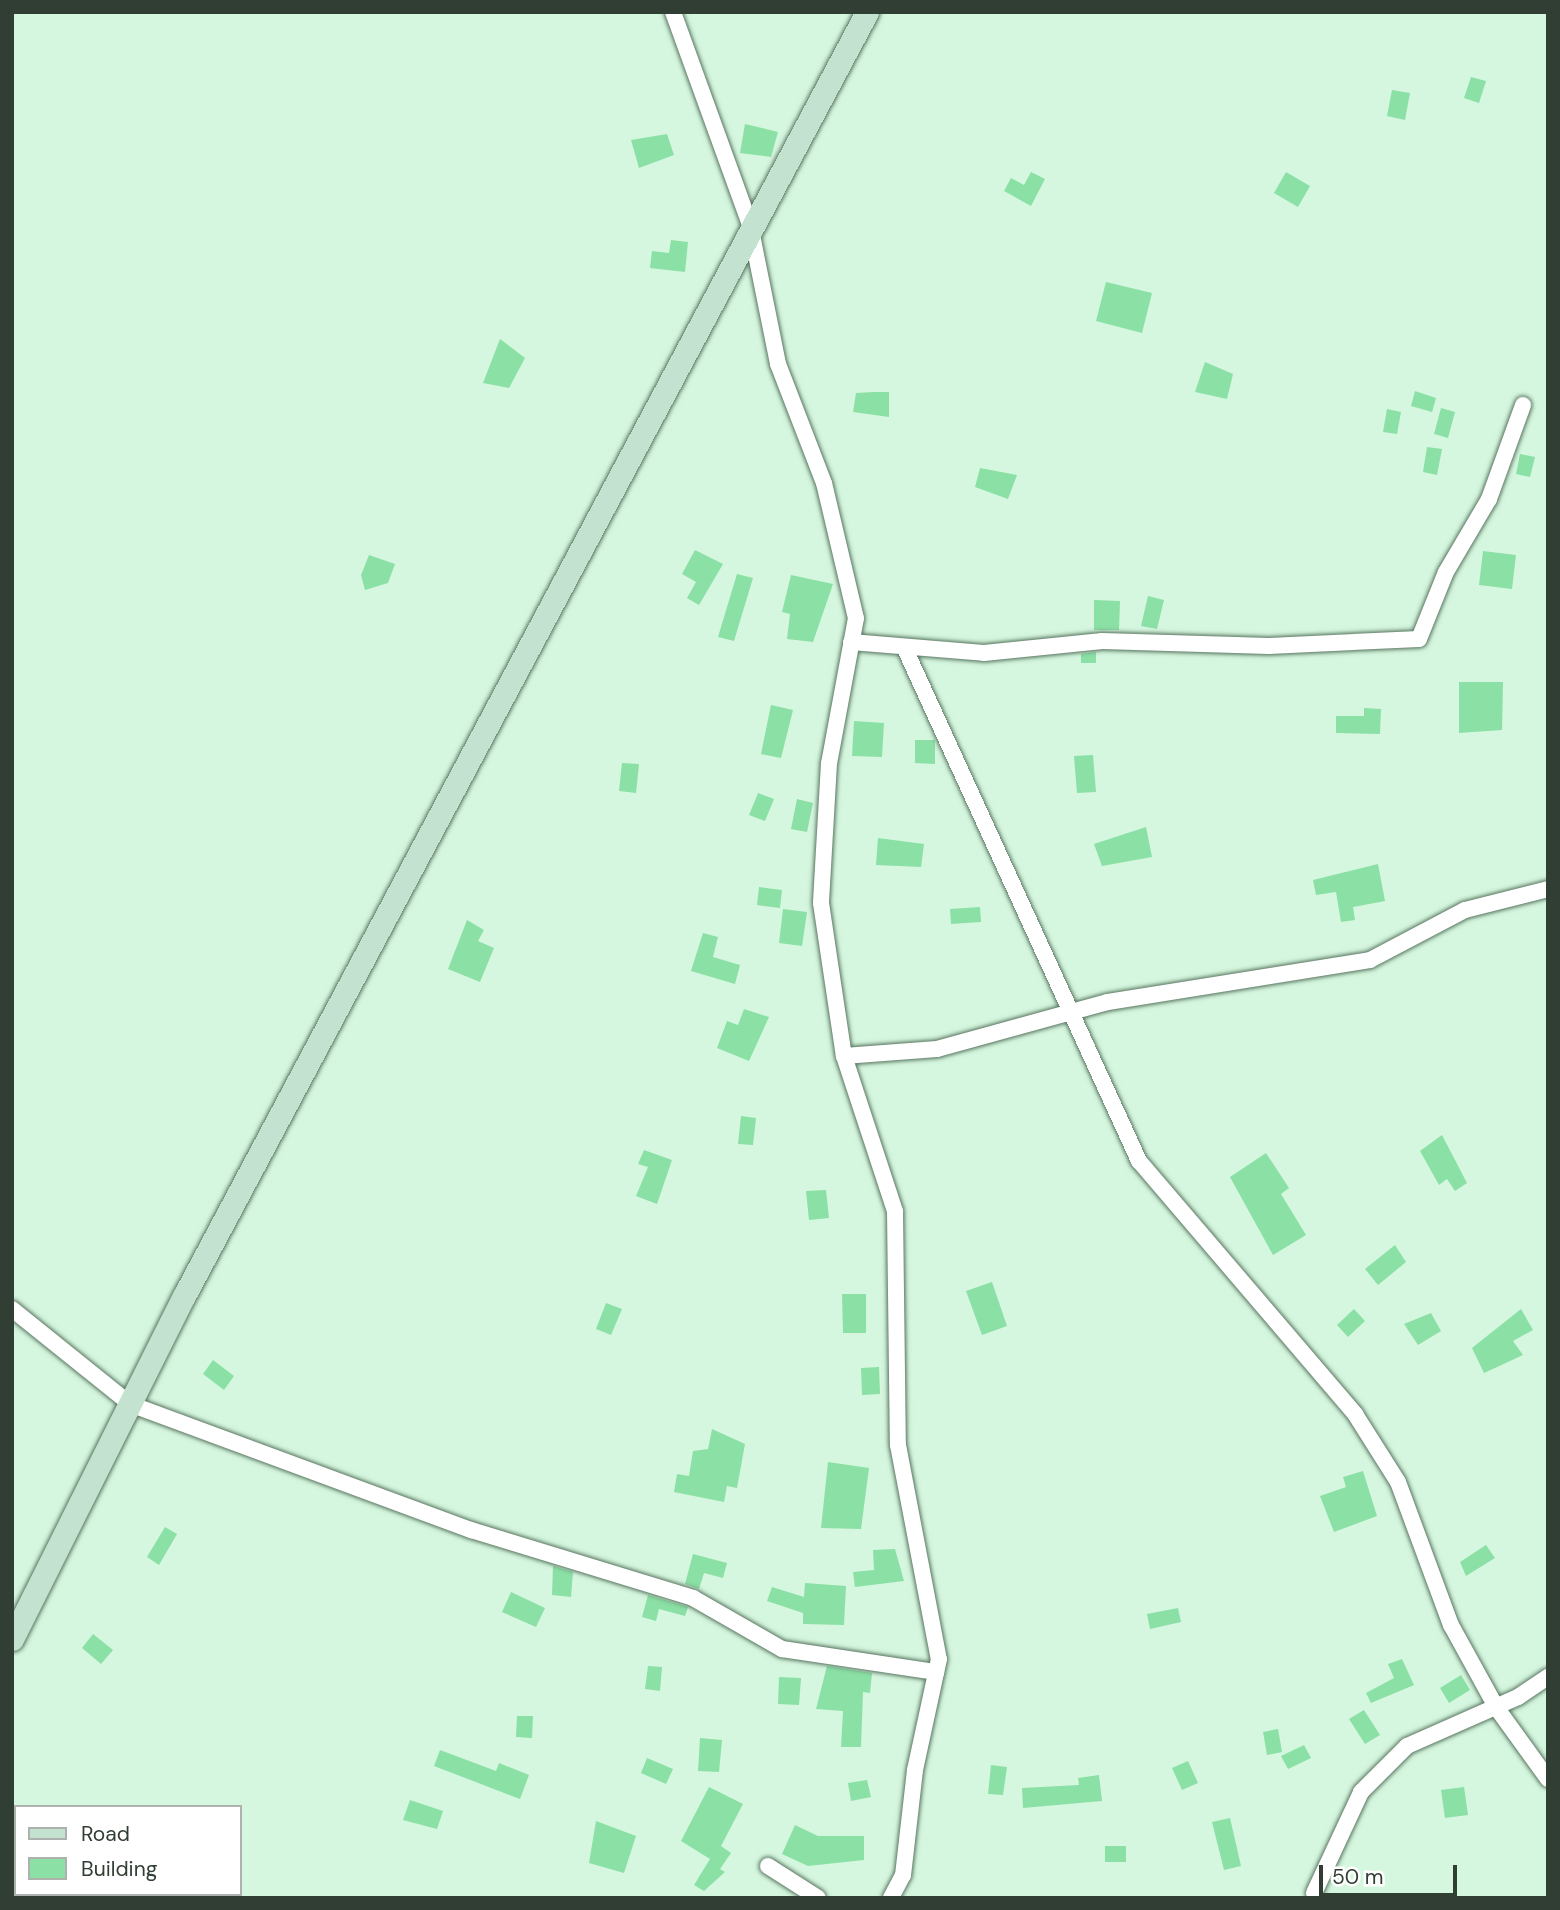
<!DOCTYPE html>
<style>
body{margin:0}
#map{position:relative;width:1560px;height:1910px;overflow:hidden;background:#d6f7df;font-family:"DM Sans",sans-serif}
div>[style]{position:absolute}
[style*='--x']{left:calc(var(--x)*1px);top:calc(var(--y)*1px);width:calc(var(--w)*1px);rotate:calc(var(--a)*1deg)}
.building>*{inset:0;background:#8ae0a5}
.roads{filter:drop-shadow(0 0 2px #587560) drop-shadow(0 0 2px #587560)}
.street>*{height:16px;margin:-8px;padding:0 8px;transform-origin:8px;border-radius:8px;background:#fff}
.secondary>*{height:23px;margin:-11.5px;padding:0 11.5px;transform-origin:11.5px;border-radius:11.5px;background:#c3e2d0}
span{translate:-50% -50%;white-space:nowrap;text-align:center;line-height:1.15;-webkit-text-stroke:5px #fff;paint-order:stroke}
.frame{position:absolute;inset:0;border:14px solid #313e34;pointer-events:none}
.legend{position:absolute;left:14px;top:1805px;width:228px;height:91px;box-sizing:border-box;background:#fff;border:2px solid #adb2ae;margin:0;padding:9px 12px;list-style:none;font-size:21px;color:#313e34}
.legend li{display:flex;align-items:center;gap:14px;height:35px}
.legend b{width:35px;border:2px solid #adb2ae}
.scale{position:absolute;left:1319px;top:1865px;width:138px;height:32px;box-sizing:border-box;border:4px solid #313e34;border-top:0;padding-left:9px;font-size:21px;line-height:24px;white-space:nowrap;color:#313e34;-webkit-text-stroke:5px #fff;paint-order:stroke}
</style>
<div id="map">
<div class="building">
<i style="clip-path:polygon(1471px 77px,1486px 81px,1479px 103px,1464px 98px)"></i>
<i style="clip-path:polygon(1392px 90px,1410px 93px,1405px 120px,1387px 116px)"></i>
<i style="clip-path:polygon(745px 124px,778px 132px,771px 157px,740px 153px)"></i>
<i style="clip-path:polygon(667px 134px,674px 155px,639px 168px,631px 140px)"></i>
<i style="clip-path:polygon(1031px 172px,1045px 179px,1031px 206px,1004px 191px,1011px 178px,1024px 185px)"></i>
<i style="clip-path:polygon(1286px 172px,1310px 186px,1298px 207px,1274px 193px)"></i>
<i style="clip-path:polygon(671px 240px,688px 242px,685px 272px,650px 268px,652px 251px,669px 253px)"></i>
<i style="clip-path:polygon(1106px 282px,1152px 293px,1142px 333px,1096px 321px)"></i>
<i style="clip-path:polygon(500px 339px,525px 358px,509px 388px,483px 383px)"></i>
<i style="clip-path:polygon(1205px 362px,1233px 374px,1227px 399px,1195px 392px)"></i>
<i style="clip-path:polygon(1415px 391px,1436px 398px,1432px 412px,1411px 406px)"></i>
<i style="clip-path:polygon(874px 392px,889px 392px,889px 417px,853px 412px,856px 393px)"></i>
<i style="clip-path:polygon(1441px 408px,1455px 412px,1448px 438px,1434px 434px)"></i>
<i style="clip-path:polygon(1387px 409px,1401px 412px,1397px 434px,1383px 432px)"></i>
<i style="clip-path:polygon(1427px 447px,1442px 449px,1437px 475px,1423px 472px)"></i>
<i style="clip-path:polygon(1520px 454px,1535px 457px,1530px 477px,1516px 474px)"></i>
<i style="clip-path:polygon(980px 468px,1017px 475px,1008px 499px,975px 487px)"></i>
<i style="clip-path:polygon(695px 550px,723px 564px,699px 605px,687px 598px,696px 582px,682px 574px)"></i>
<i style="clip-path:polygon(1483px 551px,1516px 555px,1512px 589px,1479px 585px)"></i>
<i style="clip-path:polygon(369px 555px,395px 564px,388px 583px,365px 590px,361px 575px)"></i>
<i style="clip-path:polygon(737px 574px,753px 578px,734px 641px,718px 637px)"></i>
<i style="clip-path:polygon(791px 575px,833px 584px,813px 642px,787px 639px,790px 614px,782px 612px)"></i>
<i style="clip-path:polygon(1148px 596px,1164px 600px,1157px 629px,1141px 626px)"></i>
<i style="clip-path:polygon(1094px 600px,1120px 601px,1119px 630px,1094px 630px)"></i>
<i style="clip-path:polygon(1096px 652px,1096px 663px,1081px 663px,1081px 654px)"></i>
<i style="clip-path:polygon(1459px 682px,1503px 682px,1502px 730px,1459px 733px)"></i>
<i style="clip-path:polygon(771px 705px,793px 710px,781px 758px,761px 754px)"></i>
<i style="clip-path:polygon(1364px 708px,1381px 709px,1380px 734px,1336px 733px,1336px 716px,1364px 716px)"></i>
<i style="clip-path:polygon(854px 721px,884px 723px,882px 757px,852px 756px)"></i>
<i style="clip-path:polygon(915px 740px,935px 740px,935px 764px,915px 763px)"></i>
<i style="clip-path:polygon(1093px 755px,1096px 792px,1077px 793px,1074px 756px)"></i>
<i style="clip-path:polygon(622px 763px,639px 764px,636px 793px,619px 791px)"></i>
<i style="clip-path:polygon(758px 793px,774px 799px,765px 821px,749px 815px)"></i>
<i style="clip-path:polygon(797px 799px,813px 803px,807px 832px,791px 829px)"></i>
<i style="clip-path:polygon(1146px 827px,1152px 857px,1102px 866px,1094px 844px)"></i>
<i style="clip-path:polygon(878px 838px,924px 844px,921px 867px,876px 865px)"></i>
<i style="clip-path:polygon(1378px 864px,1385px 901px,1353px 907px,1355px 920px,1341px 922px,1336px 892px,1316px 895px,1313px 880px)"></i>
<i style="clip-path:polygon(759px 887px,782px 890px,780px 908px,757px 905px)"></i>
<i style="clip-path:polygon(980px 907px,981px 922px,951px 924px,950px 909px)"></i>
<i style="clip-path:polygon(783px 909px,807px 912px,802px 946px,779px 943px)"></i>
<i style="clip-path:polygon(467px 920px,484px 930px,478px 941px,494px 948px,480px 982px,448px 969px)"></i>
<i style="clip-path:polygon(703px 933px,718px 937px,713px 957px,740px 965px,735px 984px,691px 971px)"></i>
<i style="clip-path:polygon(744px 1009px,769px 1017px,749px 1061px,717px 1048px,727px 1021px,738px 1025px)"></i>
<i style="clip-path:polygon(741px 1116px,756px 1118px,753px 1145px,738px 1144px)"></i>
<i style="clip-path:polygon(1442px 1135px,1467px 1183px,1455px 1191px,1447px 1179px,1439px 1185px,1420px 1151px)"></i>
<i style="clip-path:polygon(644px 1150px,672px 1160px,657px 1204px,636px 1196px,648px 1167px,638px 1164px)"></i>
<i style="clip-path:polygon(1266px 1153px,1289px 1188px,1281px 1194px,1306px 1235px,1273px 1255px,1230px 1177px)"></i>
<i style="clip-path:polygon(826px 1190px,829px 1218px,809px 1220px,806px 1191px)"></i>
<i style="clip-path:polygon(1395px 1245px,1406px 1262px,1378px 1285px,1365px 1269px)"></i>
<i style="clip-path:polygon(992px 1282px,1007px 1326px,982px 1335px,966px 1291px)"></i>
<i style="clip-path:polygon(842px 1294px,866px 1294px,866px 1333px,843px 1333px)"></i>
<i style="clip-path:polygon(606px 1303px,622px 1309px,611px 1335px,596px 1329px)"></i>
<i style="clip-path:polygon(1354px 1309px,1365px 1321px,1348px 1337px,1337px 1325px)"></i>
<i style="clip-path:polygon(1521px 1309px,1533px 1330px,1513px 1341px,1523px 1355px,1484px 1373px,1472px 1348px)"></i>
<i style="clip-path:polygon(1431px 1313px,1441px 1331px,1418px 1345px,1404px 1324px)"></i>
<i style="clip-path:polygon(213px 1360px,234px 1376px,224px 1390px,203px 1374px)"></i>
<i style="clip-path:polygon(879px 1367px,880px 1394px,862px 1395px,861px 1368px)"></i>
<i style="clip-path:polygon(712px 1429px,745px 1444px,737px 1488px,727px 1486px,724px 1502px,674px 1492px,677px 1474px,689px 1476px,693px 1451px,708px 1449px)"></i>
<i style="clip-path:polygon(828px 1462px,869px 1468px,861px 1529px,821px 1528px)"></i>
<i style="clip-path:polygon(1363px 1471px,1377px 1516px,1334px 1532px,1320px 1496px,1346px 1487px,1343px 1477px)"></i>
<i style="clip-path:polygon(165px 1527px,177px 1534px,159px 1565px,147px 1557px)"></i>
<i style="clip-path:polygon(1486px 1545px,1495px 1558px,1466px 1576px,1460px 1562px)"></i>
<i style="clip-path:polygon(895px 1549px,904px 1581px,855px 1587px,853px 1572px,874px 1570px,873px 1550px)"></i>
<i style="clip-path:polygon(693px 1554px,727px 1563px,723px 1578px,704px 1573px,699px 1589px,685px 1584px)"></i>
<i style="clip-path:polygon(553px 1566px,573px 1572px,571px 1597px,552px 1595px)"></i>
<i style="clip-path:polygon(805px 1583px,846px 1586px,844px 1625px,803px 1624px,803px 1613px,767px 1601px,772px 1587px,804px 1597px)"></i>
<i style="clip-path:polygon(511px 1592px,545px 1608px,536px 1627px,502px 1612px)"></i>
<i style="clip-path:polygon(648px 1595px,688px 1607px,685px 1616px,659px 1609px,656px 1621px,642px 1617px)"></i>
<i style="clip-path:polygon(1178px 1608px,1181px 1622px,1150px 1629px,1147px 1614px)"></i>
<i style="clip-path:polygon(93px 1634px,113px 1650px,101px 1664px,82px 1648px)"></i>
<i style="clip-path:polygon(1402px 1659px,1414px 1685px,1371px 1703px,1366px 1693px,1394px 1678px,1388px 1664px)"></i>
<i style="clip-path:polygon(648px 1666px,662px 1667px,660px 1691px,645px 1689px)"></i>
<i style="clip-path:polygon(827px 1666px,872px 1673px,870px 1693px,863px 1692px,861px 1747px,841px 1747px,843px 1711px,816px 1709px)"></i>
<i style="clip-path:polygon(1461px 1675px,1470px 1690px,1449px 1703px,1440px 1688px)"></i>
<i style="clip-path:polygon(779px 1677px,801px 1678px,799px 1705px,778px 1704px)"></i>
<i style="clip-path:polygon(1364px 1710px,1380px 1735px,1365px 1744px,1349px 1719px)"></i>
<i style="clip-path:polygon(517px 1716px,533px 1716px,532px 1738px,516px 1737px)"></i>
<i style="clip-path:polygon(1278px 1729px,1282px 1752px,1267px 1755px,1263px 1732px)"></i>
<i style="clip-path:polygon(700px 1738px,722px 1740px,719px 1772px,698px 1771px)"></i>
<i style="clip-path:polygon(1304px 1745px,1311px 1758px,1288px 1769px,1281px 1756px)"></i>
<i style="clip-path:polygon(440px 1750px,496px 1771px,499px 1763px,529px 1775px,520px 1799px,434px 1766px)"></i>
<i style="clip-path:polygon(647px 1758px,673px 1769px,666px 1784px,641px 1773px)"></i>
<i style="clip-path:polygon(1188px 1761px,1198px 1783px,1182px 1790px,1172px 1768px)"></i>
<i style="clip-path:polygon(991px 1765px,1007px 1767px,1003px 1795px,988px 1794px)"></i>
<i style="clip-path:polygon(1099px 1775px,1102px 1801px,1023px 1808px,1022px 1788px,1079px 1785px,1078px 1778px)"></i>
<i style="clip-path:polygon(867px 1780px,871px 1797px,851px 1801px,848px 1783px)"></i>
<i style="clip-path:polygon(709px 1787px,743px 1804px,721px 1846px,731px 1853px,720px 1869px,725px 1872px,704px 1891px,694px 1885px,710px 1859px,681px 1841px)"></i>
<i style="clip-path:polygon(1464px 1787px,1468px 1815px,1445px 1818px,1441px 1790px)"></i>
<i style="clip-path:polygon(410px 1800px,443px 1811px,437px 1829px,403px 1820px)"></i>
<i style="clip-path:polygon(1230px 1818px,1241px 1866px,1224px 1870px,1212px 1822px)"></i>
<i style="clip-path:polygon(596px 1821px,636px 1836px,624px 1873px,589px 1863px)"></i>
<i style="clip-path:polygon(795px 1825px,818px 1836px,864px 1836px,864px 1860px,808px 1866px,782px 1854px)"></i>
<i style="clip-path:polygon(1105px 1846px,1126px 1846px,1126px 1862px,1105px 1862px)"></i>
</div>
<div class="roads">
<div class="street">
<i style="--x:673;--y:12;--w:226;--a:70.1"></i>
<i style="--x:750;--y:225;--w:142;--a:78.6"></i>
<i style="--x:778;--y:364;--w:128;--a:68.9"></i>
<i style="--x:824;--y:483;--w:139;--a:76.7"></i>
<i style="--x:856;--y:618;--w:147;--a:100.5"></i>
<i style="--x:829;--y:763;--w:140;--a:93.3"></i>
<i style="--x:821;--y:903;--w:155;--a:81.5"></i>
<i style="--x:844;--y:1056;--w:163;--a:71.8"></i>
<i style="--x:895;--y:1211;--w:234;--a:89.3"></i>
<i style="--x:898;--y:1445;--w:218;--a:79.2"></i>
<i style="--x:939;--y:1659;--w:114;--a:102.2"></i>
<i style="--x:915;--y:1770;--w:106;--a:96.5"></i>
<i style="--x:903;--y:1875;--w:26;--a:118"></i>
<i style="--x:851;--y:642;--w:133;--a:4.7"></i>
<i style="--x:984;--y:653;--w:119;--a:-5.8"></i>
<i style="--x:1102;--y:641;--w:167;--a:1.7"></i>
<i style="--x:1269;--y:646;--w:150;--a:-2.7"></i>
<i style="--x:1419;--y:639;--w:72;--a:-68.1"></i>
<i style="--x:1446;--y:572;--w:85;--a:-59.5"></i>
<i style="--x:1489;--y:499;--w:100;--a:-70.1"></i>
<i style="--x:906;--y:651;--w:561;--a:65.45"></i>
<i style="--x:1139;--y:1161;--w:333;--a:49.5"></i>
<i style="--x:1355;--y:1414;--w:80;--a:57.7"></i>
<i style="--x:1398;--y:1482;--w:153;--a:69.7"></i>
<i style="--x:1451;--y:1625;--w:94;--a:61.2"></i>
<i style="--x:1496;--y:1707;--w:89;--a:54.2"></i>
<i style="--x:844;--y:1056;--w:93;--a:-4.3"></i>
<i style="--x:937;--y:1049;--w:177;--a:-15.4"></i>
<i style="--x:1108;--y:1002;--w:265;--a:-9.1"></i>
<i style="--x:1370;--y:960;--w:107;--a:-27.8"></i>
<i style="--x:1465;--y:910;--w:86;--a:-14.2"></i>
<i style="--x:12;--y:1309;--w:151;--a:38.8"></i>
<i style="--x:130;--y:1404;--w:364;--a:20.3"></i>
<i style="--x:471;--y:1530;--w:232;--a:17"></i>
<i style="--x:693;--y:1598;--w:103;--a:29.8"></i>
<i style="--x:782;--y:1649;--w:156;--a:8.5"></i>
<i style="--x:768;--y:1866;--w:59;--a:32.6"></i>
<i style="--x:1314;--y:1893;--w:111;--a:-65"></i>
<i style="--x:1361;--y:1792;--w:65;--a:-45"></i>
<i style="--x:1407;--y:1746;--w:121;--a:-23.8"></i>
<i style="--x:1518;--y:1697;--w:36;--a:-34"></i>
</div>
<div class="secondary">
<i style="--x:12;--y:1639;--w:384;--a:-63.4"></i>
<i style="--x:184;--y:1296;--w:1454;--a:-61.99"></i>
</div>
</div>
<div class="frame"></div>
<ul class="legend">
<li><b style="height:9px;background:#c3e2d0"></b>Road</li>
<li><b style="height:19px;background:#8ae0a5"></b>Building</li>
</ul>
<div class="scale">50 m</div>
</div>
